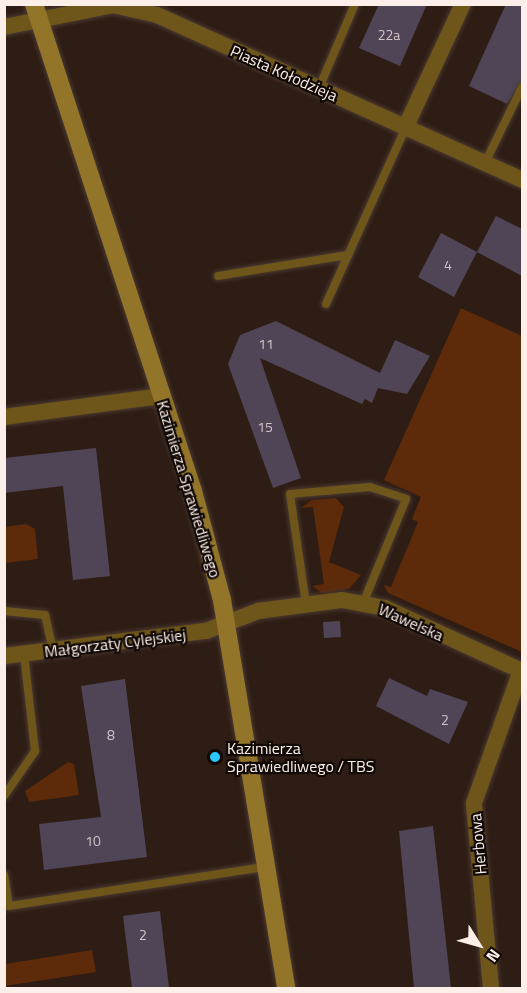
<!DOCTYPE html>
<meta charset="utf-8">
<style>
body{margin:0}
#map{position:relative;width:527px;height:993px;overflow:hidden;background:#2e1d14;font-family:"Titillium Web",sans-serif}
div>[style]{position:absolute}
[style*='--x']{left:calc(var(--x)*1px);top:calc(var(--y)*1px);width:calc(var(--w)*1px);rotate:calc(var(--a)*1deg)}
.green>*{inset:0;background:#5d2a0a}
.building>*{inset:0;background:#504557}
.roads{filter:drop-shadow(0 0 2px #4b3a32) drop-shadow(0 0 2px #4b3a32)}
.lane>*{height:8px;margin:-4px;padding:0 4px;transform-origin:4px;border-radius:4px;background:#6e561a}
.street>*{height:16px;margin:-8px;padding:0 8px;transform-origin:8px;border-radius:8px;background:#6e561a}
.secondary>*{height:18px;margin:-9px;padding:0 9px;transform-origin:9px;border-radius:9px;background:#93752a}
.dots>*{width:16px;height:16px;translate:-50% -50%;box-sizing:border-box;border:3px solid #110906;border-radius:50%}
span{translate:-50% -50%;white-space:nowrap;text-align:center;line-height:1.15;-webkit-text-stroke:4.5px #110906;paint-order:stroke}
.number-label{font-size:14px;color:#d1c4c4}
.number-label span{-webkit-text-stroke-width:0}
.street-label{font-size:16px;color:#fcefe9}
.poi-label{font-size:16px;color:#fcefe9}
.left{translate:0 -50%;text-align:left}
.frame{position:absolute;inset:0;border:6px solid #fcefe9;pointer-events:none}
.north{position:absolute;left:449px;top:915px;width:60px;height:60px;-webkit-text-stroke:4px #110906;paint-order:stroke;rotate:127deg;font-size:16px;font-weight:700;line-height:24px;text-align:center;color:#fcefe9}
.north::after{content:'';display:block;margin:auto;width:21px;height:27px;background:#fcefe9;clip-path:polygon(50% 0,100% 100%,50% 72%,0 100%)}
</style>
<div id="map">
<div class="green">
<i style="clip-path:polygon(461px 308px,522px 336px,522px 652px,388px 593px,384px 585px,391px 587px,418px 522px,412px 519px,421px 497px,384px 480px)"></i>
<i style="clip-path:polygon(336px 498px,344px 507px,329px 562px,361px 575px,349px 589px,322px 593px,312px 586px,324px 584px,313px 507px,301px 508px,312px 500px)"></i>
<i style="clip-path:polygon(26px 524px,35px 529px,38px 559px,5px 563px,5px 527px)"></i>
<i style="clip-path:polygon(68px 762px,74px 764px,79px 795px,29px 802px,25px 791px)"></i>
<i style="clip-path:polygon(92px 950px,96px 972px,5px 986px,5px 964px)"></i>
</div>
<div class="building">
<i style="clip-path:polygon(379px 4px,427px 4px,400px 66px,359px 48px)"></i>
<i style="clip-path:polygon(506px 4px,522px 4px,522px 81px,507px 104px,469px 86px)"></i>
<i style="clip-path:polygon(496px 216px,522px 229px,522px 276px,477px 252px)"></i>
<i style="clip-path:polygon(441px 233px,477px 252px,454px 297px,418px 277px)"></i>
<i style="clip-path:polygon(276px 321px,380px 373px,395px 340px,430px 356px,407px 394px,378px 388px,372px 403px,365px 399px,362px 404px,260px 358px,301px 478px,273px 488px,228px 364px,240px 335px)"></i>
<i style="clip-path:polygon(96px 448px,110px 576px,73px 580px,63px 486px,4px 493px,4px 458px)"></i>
<i style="clip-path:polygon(340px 621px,341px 637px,324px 638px,323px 622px)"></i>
<i style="clip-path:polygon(389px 678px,427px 696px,430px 689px,468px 702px,449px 744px,376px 706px)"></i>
<i style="clip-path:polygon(125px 679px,147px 857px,44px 870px,39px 824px,101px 817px,81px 686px)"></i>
<i style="clip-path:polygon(433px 826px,451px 988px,414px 988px,399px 831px)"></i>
<i style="clip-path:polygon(160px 911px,169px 988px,132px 988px,123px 916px)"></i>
</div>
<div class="roads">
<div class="lane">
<i style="--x:319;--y:88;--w:91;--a:-66.8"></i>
<i style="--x:485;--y:163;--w:85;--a:-64"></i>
<i style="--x:218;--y:276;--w:132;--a:-9.2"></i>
<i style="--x:326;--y:304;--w:194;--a:-65.7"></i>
<i style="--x:306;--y:604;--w:111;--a:-98.3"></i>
<i style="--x:290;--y:494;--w:80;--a:-5"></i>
<i style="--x:370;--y:487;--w:38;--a:18"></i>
<i style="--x:406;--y:499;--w:110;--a:112.4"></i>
<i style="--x:4;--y:611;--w:41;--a:5.6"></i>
<i style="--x:45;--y:615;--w:36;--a:77"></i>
<i style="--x:4;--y:796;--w:55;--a:-55.4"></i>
<i style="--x:35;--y:751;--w:98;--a:-96.5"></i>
<i style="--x:4;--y:875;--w:31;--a:81"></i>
<i style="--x:9;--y:906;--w:259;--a:-8.7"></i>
</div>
<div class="street">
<i style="--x:4;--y:27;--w:111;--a:-11.4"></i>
<i style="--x:113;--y:5;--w:45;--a:12.8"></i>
<i style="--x:157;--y:15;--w:401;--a:24.3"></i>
<i style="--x:406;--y:126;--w:135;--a:-65"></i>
<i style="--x:4;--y:417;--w:158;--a:-7.6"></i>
<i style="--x:4;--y:656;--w:204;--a:-7.1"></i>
<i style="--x:206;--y:631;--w:56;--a:-21"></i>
<i style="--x:258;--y:611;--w:85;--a:-7.5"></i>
<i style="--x:342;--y:600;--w:44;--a:10.5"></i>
<i style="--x:385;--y:608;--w:151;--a:24.7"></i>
<i style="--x:491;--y:988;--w:186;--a:-95.3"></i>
<i style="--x:474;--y:803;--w:141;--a:-70.5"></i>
</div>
<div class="secondary">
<i style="--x:34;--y:4;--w:512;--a:71.92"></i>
<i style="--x:193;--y:491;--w:113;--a:75.1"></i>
<i style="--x:222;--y:600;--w:393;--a:80.6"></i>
</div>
</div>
<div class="dots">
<i style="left:215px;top:757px;background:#29c8ff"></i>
</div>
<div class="number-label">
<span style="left:389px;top:35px">22a</span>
<span style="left:448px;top:265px">4</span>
<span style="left:266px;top:344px">11</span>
<span style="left:265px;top:427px">15</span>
<span style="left:445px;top:720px">2</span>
<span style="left:111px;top:735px">8</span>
<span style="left:93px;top:841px">10</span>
<span style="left:143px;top:935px">2</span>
</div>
<div class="street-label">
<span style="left:284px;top:73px;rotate:24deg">Piasta Kołodzieja</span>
<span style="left:189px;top:489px;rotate:73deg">Kazimierza Sprawiedliwego</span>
<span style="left:411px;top:622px;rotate:24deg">Wawelska</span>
<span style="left:115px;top:643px;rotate:-7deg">Małgorzaty Cylejskiej</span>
<span style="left:478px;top:844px;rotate:-95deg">Herbowa</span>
</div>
<div class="poi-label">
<span class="left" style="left:227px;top:757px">Kazimierza<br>Sprawiedliwego / TBS</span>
</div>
<div class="frame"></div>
<div class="north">N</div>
</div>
